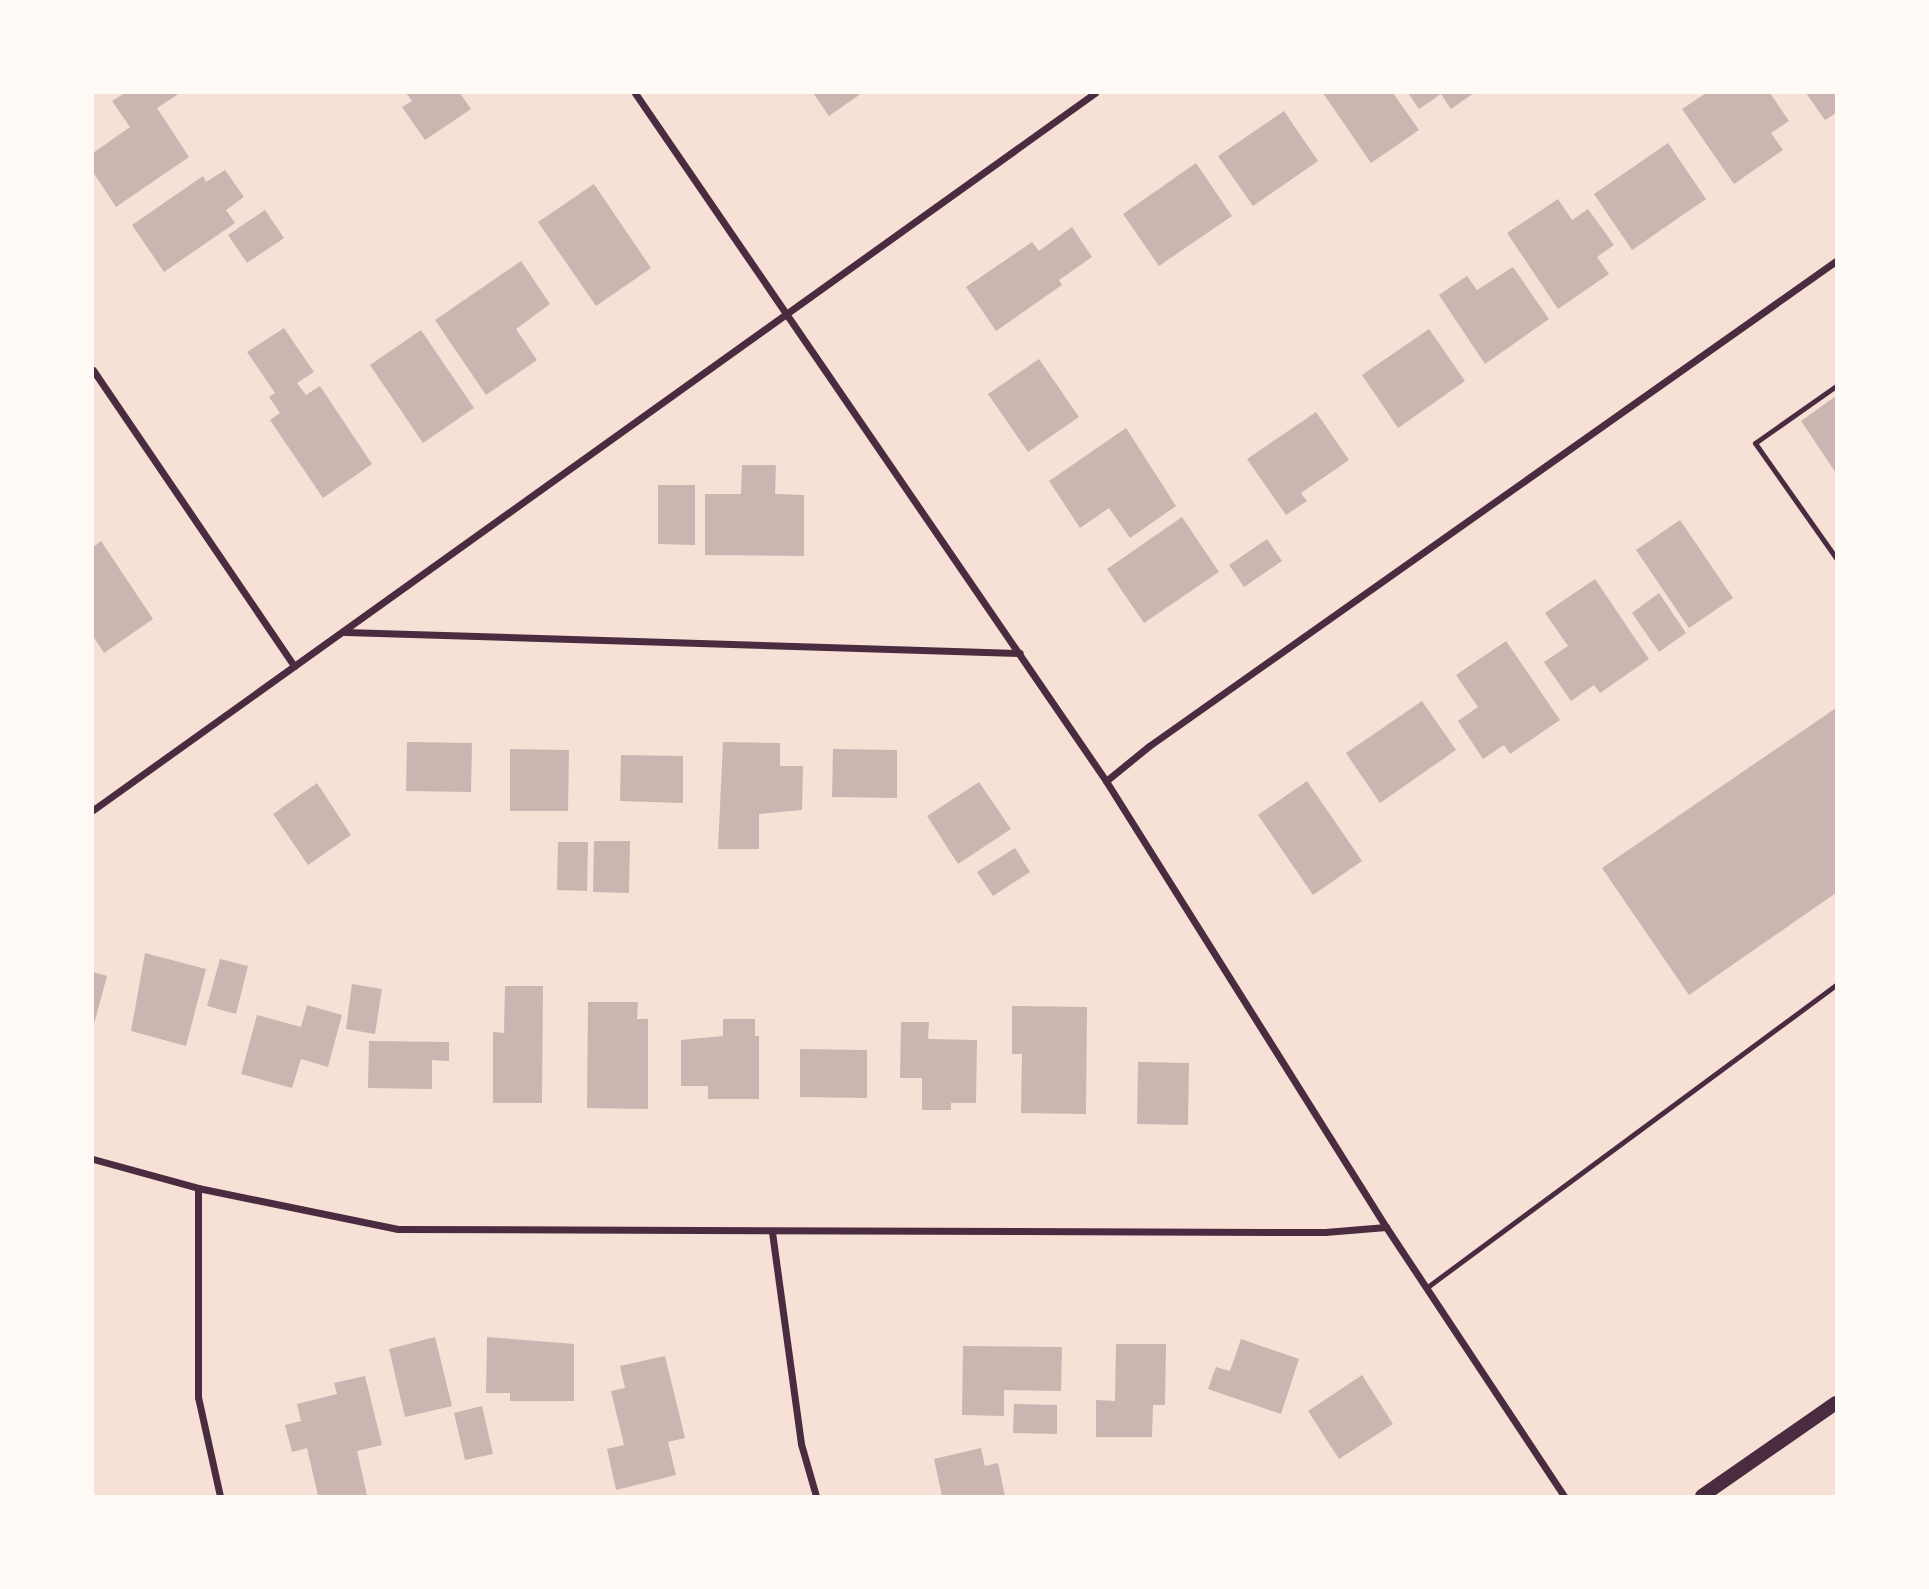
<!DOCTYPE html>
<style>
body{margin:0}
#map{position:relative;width:1929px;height:1589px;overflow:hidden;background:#f7e1d7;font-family:"PT Serif",serif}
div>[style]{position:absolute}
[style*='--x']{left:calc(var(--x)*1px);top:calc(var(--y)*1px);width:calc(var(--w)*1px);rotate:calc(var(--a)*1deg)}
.building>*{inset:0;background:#ccb4b1}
.service>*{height:5px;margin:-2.5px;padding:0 2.5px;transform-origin:2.5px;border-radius:2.5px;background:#4a2c40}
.minor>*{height:7px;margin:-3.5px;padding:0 3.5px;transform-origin:3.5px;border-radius:3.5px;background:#4a2c40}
.secondary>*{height:14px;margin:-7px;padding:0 7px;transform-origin:7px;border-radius:7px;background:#4a2c40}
span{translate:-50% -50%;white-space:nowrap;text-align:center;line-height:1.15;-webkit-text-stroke:7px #fffaf5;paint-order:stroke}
.frame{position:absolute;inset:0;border:94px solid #fffaf5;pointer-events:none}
</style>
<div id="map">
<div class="building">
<i style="clip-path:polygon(125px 93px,180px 93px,157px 108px,189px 157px,116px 207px,93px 172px,93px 153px,130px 127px,112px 101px)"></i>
<i style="clip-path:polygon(406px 93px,460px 93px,471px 109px,425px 140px,402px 107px,412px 101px)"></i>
<i style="clip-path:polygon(813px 93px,862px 93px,829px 116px)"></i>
<i style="clip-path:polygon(1323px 93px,1393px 93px,1419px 130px,1371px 163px)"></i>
<i style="clip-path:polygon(1408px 93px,1474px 93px,1451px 109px,1441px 94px,1419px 109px)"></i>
<i style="clip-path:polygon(1706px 93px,1770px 93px,1789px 121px,1771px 133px,1783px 150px,1734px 184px,1682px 109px)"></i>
<i style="clip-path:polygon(1806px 93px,1836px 93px,1836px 113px,1825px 120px)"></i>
<i style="clip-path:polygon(1284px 111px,1318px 161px,1253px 206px,1218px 156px)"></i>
<i style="clip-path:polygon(1668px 143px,1706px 199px,1632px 250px,1594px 194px)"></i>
<i style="clip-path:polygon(1196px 163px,1232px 216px,1159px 266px,1123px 214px)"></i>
<i style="clip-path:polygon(225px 170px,244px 197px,226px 210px,235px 223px,164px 272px,132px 225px,203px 176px,206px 182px)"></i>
<i style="clip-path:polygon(594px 184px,651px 268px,596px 306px,538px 222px)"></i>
<i style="clip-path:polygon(1558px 199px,1572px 220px,1588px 209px,1614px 245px,1597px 257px,1609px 274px,1558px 309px,1507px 233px)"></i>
<i style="clip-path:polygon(265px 210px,284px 238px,247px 263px,228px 235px)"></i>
<i style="clip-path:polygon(1072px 227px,1092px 257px,1059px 280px,1062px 285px,996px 331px,966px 287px,1032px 242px,1039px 251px)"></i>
<i style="clip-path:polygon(521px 261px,550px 304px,516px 329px,537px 360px,486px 395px,435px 320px)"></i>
<i style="clip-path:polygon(1513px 267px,1549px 319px,1485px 364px,1439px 295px,1467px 276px,1477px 290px)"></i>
<i style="clip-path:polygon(284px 328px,314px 372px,297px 383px,306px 395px,320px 386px,372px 464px,323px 498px,270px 420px,280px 413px,269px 397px,275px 393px,247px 352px)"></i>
<i style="clip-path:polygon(1429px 329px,1465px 381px,1398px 428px,1362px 375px)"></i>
<i style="clip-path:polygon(421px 330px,474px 408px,423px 443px,370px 365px)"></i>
<i style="clip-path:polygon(1039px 359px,1079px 417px,1028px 452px,988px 394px)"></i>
<i style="clip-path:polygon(1836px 396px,1836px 473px,1801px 421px)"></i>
<i style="clip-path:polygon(1316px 412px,1349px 460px,1301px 493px,1307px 501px,1286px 515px,1247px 459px)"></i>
<i style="clip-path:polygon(1126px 428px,1176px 506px,1130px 538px,1109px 508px,1080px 528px,1049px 481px)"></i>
<i style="clip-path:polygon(742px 465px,776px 465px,775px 494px,804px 495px,804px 556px,705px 555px,705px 494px,741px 494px)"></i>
<i style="clip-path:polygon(658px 485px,695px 485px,695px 545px,658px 544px)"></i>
<i style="clip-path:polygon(1182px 517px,1219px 572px,1144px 623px,1107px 569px)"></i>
<i style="clip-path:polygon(1680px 520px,1733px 598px,1689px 628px,1636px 550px)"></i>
<i style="clip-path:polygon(1267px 539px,1282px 561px,1244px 587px,1229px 565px)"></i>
<i style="clip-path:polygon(101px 541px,153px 619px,104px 653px,93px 636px,93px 547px)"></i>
<i style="clip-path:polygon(1595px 579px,1649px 659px,1600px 693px,1594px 685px,1571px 701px,1544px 662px,1568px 646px,1545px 613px)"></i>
<i style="clip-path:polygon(1659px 593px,1686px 633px,1659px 652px,1632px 613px)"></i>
<i style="clip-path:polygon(1506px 641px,1560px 720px,1510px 754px,1504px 745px,1483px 759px,1458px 721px,1478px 707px,1456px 675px)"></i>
<i style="clip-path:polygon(1422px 701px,1456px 750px,1380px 803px,1346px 753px)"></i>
<i style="clip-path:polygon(1836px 708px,1836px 893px,1689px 995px,1602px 868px)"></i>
<i style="clip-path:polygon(407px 742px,472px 743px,471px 792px,406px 791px)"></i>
<i style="clip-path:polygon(723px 742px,780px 743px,780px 766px,803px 766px,802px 810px,759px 814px,759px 849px,718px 849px)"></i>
<i style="clip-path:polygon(510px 749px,569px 750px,568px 811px,510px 811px)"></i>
<i style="clip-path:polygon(833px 749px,897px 750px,897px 798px,832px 797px)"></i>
<i style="clip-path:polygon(621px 755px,683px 756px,683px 803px,620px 801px)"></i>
<i style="clip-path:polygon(1307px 781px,1362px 861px,1313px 895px,1258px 815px)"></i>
<i style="clip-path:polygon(979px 782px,1011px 829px,958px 864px,927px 816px)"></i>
<i style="clip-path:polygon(317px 783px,351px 835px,308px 865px,273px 814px)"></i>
<i style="clip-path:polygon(594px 841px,630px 841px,629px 893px,593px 892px)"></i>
<i style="clip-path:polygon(558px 842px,588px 842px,587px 891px,557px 890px)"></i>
<i style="clip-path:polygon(1015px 848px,1030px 872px,993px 896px,977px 872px)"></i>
<i style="clip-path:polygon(145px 953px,206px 969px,186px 1046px,131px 1031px)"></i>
<i style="clip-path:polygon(220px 959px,248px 966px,236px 1014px,207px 1006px)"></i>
<i style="clip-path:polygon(93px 972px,107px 976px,94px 1024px,93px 1024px)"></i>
<i style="clip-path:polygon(352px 984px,382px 989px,375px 1034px,346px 1029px)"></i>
<i style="clip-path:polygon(505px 986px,543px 986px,542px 1103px,493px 1103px,493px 1032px,504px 1033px)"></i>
<i style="clip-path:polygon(588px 1002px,638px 1002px,637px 1019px,648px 1019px,648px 1109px,587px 1108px)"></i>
<i style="clip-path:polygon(307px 1005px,342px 1015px,328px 1067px,301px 1059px,292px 1088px,241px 1074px,257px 1015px,301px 1027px)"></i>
<i style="clip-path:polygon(1012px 1006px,1087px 1007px,1086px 1114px,1021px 1113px,1022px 1054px,1012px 1054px)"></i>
<i style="clip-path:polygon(723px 1019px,755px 1019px,755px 1036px,759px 1036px,759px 1099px,708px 1099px,708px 1086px,681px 1086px,681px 1040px,723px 1036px)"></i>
<i style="clip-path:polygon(901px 1022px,929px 1022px,928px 1039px,977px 1040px,976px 1103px,951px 1103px,951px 1110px,922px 1110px,922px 1078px,900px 1078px)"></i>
<i style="clip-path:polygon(369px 1041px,449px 1042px,449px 1061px,432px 1060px,432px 1089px,368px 1088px)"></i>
<i style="clip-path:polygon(800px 1049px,867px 1050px,867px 1098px,800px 1097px)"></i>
<i style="clip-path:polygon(1138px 1062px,1189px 1063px,1188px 1125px,1137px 1124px)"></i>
<i style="clip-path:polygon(435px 1337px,452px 1406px,405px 1417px,389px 1349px)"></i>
<i style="clip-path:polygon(487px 1337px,574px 1344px,574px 1401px,510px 1401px,510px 1393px,486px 1393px)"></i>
<i style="clip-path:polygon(1241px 1339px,1299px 1359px,1281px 1414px,1208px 1389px,1216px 1367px,1230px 1371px)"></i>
<i style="clip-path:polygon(1116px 1344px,1166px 1344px,1165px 1405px,1153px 1405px,1152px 1437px,1096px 1437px,1096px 1400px,1115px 1401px)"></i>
<i style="clip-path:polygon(963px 1346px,1062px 1347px,1061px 1391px,1004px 1390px,1004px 1416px,962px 1415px)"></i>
<i style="clip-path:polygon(665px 1356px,685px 1438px,668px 1442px,676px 1475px,616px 1490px,607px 1449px,624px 1445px,611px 1391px,625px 1388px,620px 1366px)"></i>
<i style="clip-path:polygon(1362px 1375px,1393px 1424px,1339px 1459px,1308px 1411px)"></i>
<i style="clip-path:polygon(365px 1376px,382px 1445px,357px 1451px,367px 1495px,318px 1496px,307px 1448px,292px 1452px,285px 1425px,301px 1421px,297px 1404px,337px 1394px,334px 1383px)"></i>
<i style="clip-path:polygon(1014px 1404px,1057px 1405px,1057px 1434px,1013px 1433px)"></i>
<i style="clip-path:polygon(482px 1406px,493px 1454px,465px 1460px,454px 1413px)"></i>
<i style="clip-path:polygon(981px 1448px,985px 1466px,998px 1463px,1005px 1496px,942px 1496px,934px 1459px)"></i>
</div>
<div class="service">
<i style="--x:1836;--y:386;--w:99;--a:144.9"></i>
<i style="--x:1755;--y:443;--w:141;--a:54.8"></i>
<i style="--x:1426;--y:1288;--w:510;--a:-36.47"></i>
</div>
<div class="minor">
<i style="--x:635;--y:93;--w:834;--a:55.6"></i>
<i style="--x:1106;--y:781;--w:527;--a:57.88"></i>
<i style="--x:1386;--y:1227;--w:323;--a:56.5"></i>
<i style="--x:93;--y:370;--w:358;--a:55.8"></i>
<i style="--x:345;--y:632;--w:675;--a:1.78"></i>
<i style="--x:1106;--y:781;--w:55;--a:-39.1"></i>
<i style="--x:1149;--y:746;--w:841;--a:-35.22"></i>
<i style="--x:93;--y:810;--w:1232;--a:-35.59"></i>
<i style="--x:93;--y:1159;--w:109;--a:15.4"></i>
<i style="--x:198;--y:1188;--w:204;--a:11.6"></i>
<i style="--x:398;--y:1229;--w:927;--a:0.19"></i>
<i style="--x:1325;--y:1232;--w:61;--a:-4.7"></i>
<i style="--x:198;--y:1188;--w:209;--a:90"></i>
<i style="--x:198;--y:1397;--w:101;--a:77.5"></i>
<i style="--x:772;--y:1232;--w:214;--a:82.2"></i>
<i style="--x:801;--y:1444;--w:54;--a:73.9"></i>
</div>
<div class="secondary">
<i style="--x:1702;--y:1496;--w:163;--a:-34.8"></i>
</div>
<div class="frame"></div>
</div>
